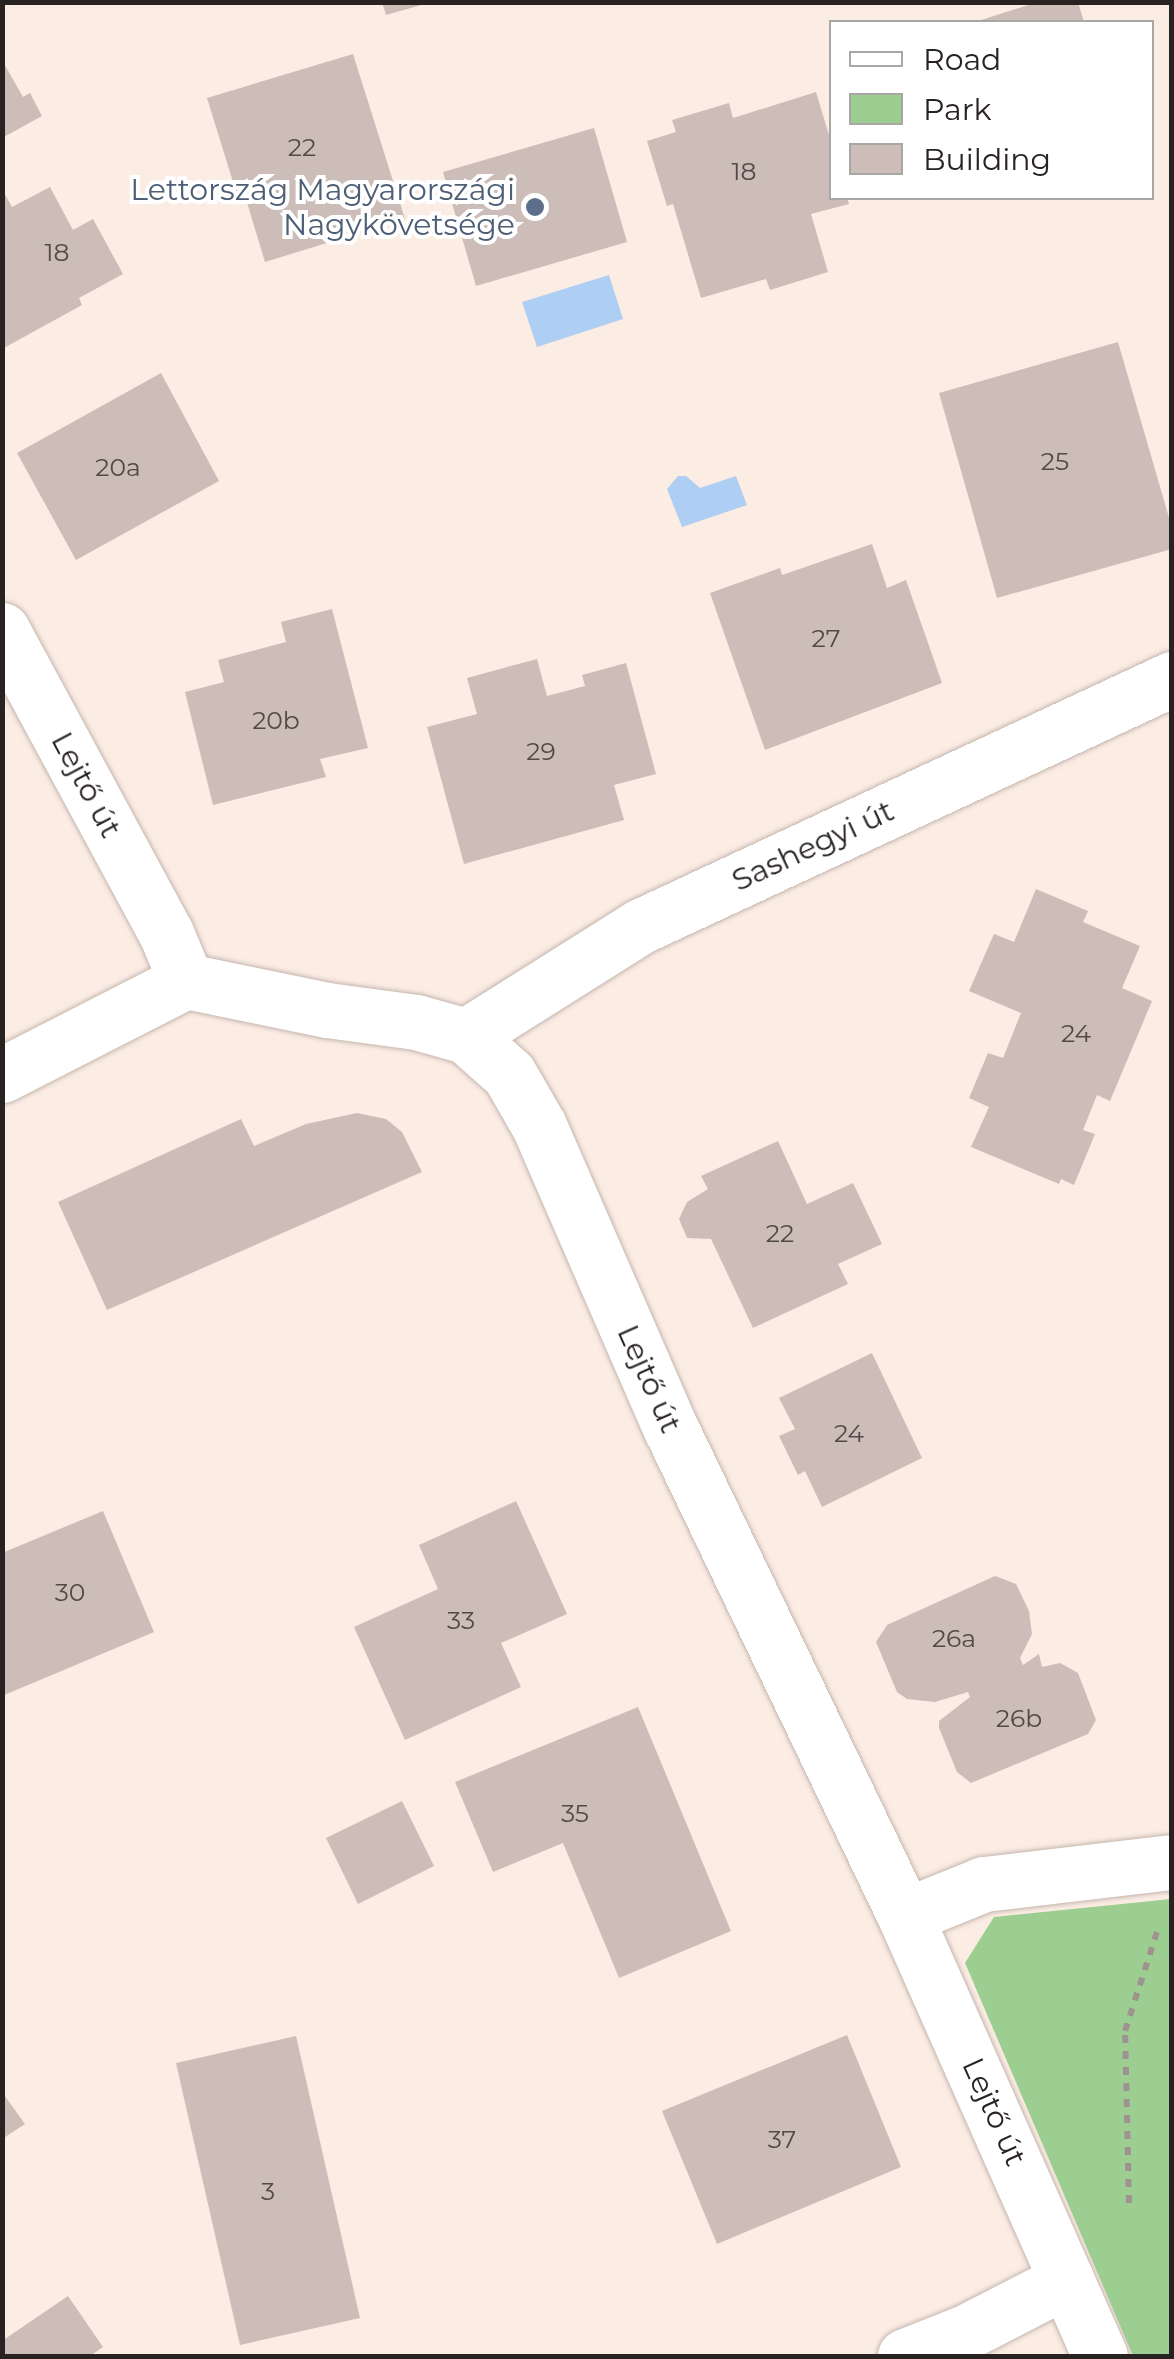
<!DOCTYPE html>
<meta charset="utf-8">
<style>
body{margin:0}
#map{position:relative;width:1174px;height:2359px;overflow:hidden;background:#fbece4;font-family:Montserrat,sans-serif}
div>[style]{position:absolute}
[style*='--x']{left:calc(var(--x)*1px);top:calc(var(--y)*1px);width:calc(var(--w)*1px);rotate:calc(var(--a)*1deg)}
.green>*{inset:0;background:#9cce91}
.water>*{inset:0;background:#afcef4}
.building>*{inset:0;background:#cdbdb8}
.path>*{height:6px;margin-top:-3px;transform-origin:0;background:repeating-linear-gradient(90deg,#9e938e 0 8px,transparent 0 16px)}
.roads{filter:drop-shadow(0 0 2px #c4b6ae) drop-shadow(0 0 2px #c4b6ae)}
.minor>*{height:55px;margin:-27.5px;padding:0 27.5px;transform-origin:27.5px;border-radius:27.5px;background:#fff}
.dots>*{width:28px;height:28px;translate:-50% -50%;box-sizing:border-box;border:5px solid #fff;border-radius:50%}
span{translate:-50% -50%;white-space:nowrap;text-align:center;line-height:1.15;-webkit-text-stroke:8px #fff;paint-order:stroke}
.number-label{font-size:25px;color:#514a46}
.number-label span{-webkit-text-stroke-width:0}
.service-label{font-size:30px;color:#4e5e75}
.right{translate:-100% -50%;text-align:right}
.street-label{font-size:30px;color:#282320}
.frame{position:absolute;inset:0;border:5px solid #282320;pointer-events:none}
.legend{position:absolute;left:829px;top:20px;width:325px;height:180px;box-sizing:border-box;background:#fff;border:2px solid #a9a7a6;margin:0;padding:12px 18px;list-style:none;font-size:30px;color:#282320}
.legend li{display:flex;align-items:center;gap:20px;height:50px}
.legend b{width:50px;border:2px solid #a9a7a6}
</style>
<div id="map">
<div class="green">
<i style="clip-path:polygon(1171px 1899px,1171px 2356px,1133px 2356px,965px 1963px,994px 1917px)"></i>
</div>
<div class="water">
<i style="clip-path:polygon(609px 275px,623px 319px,537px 347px,522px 302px)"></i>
<i style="clip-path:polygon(678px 476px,686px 476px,700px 488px,736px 476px,747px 505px,682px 527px,667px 489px)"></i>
</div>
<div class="building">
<i style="clip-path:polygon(382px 2px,424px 2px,425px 4px,386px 15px)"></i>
<i style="clip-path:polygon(1038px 2px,1078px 2px,1084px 22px,975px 22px)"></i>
<i style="clip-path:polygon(353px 54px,405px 219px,265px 262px,245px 196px,238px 198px,207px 98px)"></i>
<i style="clip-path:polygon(2px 60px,23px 97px,30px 93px,42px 116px,2px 138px)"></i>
<i style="clip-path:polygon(816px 92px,832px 145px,832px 198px,847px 198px,849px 204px,811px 214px,828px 272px,770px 290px,766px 279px,701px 298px,673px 204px,667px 206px,647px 141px,676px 132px,672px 120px,729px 103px,733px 118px)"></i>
<i style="clip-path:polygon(594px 128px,627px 242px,476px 286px,443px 172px)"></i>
<i style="clip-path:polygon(50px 187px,73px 230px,93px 219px,123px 274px,79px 298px,82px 305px,2px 349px,2px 189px,12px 207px)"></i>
<i style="clip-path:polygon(1118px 342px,1172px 528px,1172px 549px,997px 598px,939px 393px)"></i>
<i style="clip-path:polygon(161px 373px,219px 481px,76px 560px,17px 453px)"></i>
<i style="clip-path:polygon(872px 544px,887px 588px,906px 580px,942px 683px,765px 750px,710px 593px,780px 568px,782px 575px)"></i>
<i style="clip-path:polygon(332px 609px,368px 748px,320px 759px,326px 777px,213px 805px,185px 692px,224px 682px,218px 660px,286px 642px,281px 622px)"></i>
<i style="clip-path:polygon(537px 659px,547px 696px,585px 686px,582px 675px,626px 663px,656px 774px,614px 785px,624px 820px,464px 864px,427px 727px,477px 714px,467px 678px)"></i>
<i style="clip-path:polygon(1036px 889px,1088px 911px,1083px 922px,1140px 946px,1122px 988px,1152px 1001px,1110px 1101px,1097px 1095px,1083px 1130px,1095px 1134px,1074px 1185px,1061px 1179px,1059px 1184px,971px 1147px,989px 1107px,969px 1098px,988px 1053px,1003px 1058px,1021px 1013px,969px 991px,994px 934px,1014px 942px)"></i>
<i style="clip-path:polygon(357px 1113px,386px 1119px,402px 1132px,422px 1172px,107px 1310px,58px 1202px,241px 1119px,254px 1146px,306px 1124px)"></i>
<i style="clip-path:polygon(778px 1141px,807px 1204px,853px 1183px,882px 1244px,838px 1264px,848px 1284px,753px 1328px,711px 1239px,687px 1238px,679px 1219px,687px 1202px,708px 1189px,701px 1176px)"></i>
<i style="clip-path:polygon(872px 1353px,922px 1458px,822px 1507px,805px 1471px,798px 1475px,779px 1436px,795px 1429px,779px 1398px)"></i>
<i style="clip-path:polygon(516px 1501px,567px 1614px,501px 1643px,521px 1687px,405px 1740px,354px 1627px,438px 1589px,419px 1545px)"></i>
<i style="clip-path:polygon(103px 1511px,154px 1632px,2px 1696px,2px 1553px)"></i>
<i style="clip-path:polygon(995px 1576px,1016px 1584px,1029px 1611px,1032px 1634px,1020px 1658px,1023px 1665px,1039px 1654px,1042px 1667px,1060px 1663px,1078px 1673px,1096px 1720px,1088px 1734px,971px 1783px,957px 1772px,939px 1728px,939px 1721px,970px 1697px,968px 1692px,935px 1702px,907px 1699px,897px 1692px,876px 1642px,887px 1625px)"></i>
<i style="clip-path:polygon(638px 1707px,731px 1931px,619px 1978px,563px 1843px,493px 1872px,455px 1782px)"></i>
<i style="clip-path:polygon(402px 1801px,434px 1866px,358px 1904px,326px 1838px)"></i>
<i style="clip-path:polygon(847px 2035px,901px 2167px,717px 2244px,662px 2111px)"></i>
<i style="clip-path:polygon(296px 2036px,360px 2318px,240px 2345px,176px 2063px)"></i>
<i style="clip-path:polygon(2px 2092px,25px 2124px,2px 2139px)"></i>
<i style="clip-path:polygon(68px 2296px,103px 2347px,90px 2356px,2px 2356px,2px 2341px)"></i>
</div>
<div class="path">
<i style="--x:1129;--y:2203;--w:172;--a:-91.3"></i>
<i style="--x:1125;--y:2031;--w:107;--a:-72.1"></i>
</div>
<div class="roads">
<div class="minor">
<i style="--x:2;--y:630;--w:345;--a:61.6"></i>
<i style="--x:166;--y:933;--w:52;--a:67.4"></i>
<i style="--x:186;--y:981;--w:144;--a:11.6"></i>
<i style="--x:327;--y:1010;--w:90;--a:7.7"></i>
<i style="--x:416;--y:1022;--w:52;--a:15.6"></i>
<i style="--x:466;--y:1036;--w:57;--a:41.5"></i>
<i style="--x:509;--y:1074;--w:60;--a:60"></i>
<i style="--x:539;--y:1126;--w:331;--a:66.5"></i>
<i style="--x:671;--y:1429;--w:540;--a:64.34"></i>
<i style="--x:905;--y:1916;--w:481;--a:66.1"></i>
<i style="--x:466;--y:1036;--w:207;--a:-32.2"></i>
<i style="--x:641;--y:926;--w:586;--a:-24.95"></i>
<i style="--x:2;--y:1075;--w:207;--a:-27.1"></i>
<i style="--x:905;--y:1916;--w:85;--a:-22.1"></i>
<i style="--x:984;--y:1884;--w:189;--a:-6.7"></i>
<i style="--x:905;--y:2356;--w:68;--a:-21.6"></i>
<i style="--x:968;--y:2331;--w:111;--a:-27.3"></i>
</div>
</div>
<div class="dots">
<i style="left:535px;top:207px;background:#5c6f8a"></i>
</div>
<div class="number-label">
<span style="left:302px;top:147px">22</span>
<span style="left:744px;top:171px">18</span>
<span style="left:57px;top:252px">18</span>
<span style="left:1055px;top:461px">25</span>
<span style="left:118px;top:467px">20a</span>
<span style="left:826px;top:638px">27</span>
<span style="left:276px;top:720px">20b</span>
<span style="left:541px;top:751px">29</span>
<span style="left:1076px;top:1033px">24</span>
<span style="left:780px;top:1233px">22</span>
<span style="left:849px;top:1433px">24</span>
<span style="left:70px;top:1592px">30</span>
<span style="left:461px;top:1620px">33</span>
<span style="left:954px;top:1638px">26a</span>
<span style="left:1019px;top:1718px">26b</span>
<span style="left:575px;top:1813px">35</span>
<span style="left:782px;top:2139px">37</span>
<span style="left:268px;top:2191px">3</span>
</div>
<div class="service-label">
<span class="right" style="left:515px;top:207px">Lettország Magyarországi<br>Nagykövetsége</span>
</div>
<div class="street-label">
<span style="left:86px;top:785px;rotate:62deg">Lejtő út</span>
<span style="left:813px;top:846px;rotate:-25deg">Sashegyi út</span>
<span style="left:649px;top:1379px;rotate:66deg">Lejtő út</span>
<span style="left:994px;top:2112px;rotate:66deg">Lejtő út</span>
</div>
<div class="frame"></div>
<ul class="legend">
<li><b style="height:12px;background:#fff"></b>Road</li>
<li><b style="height:28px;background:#9cce91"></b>Park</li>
<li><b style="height:28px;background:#cdbdb8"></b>Building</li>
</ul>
</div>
